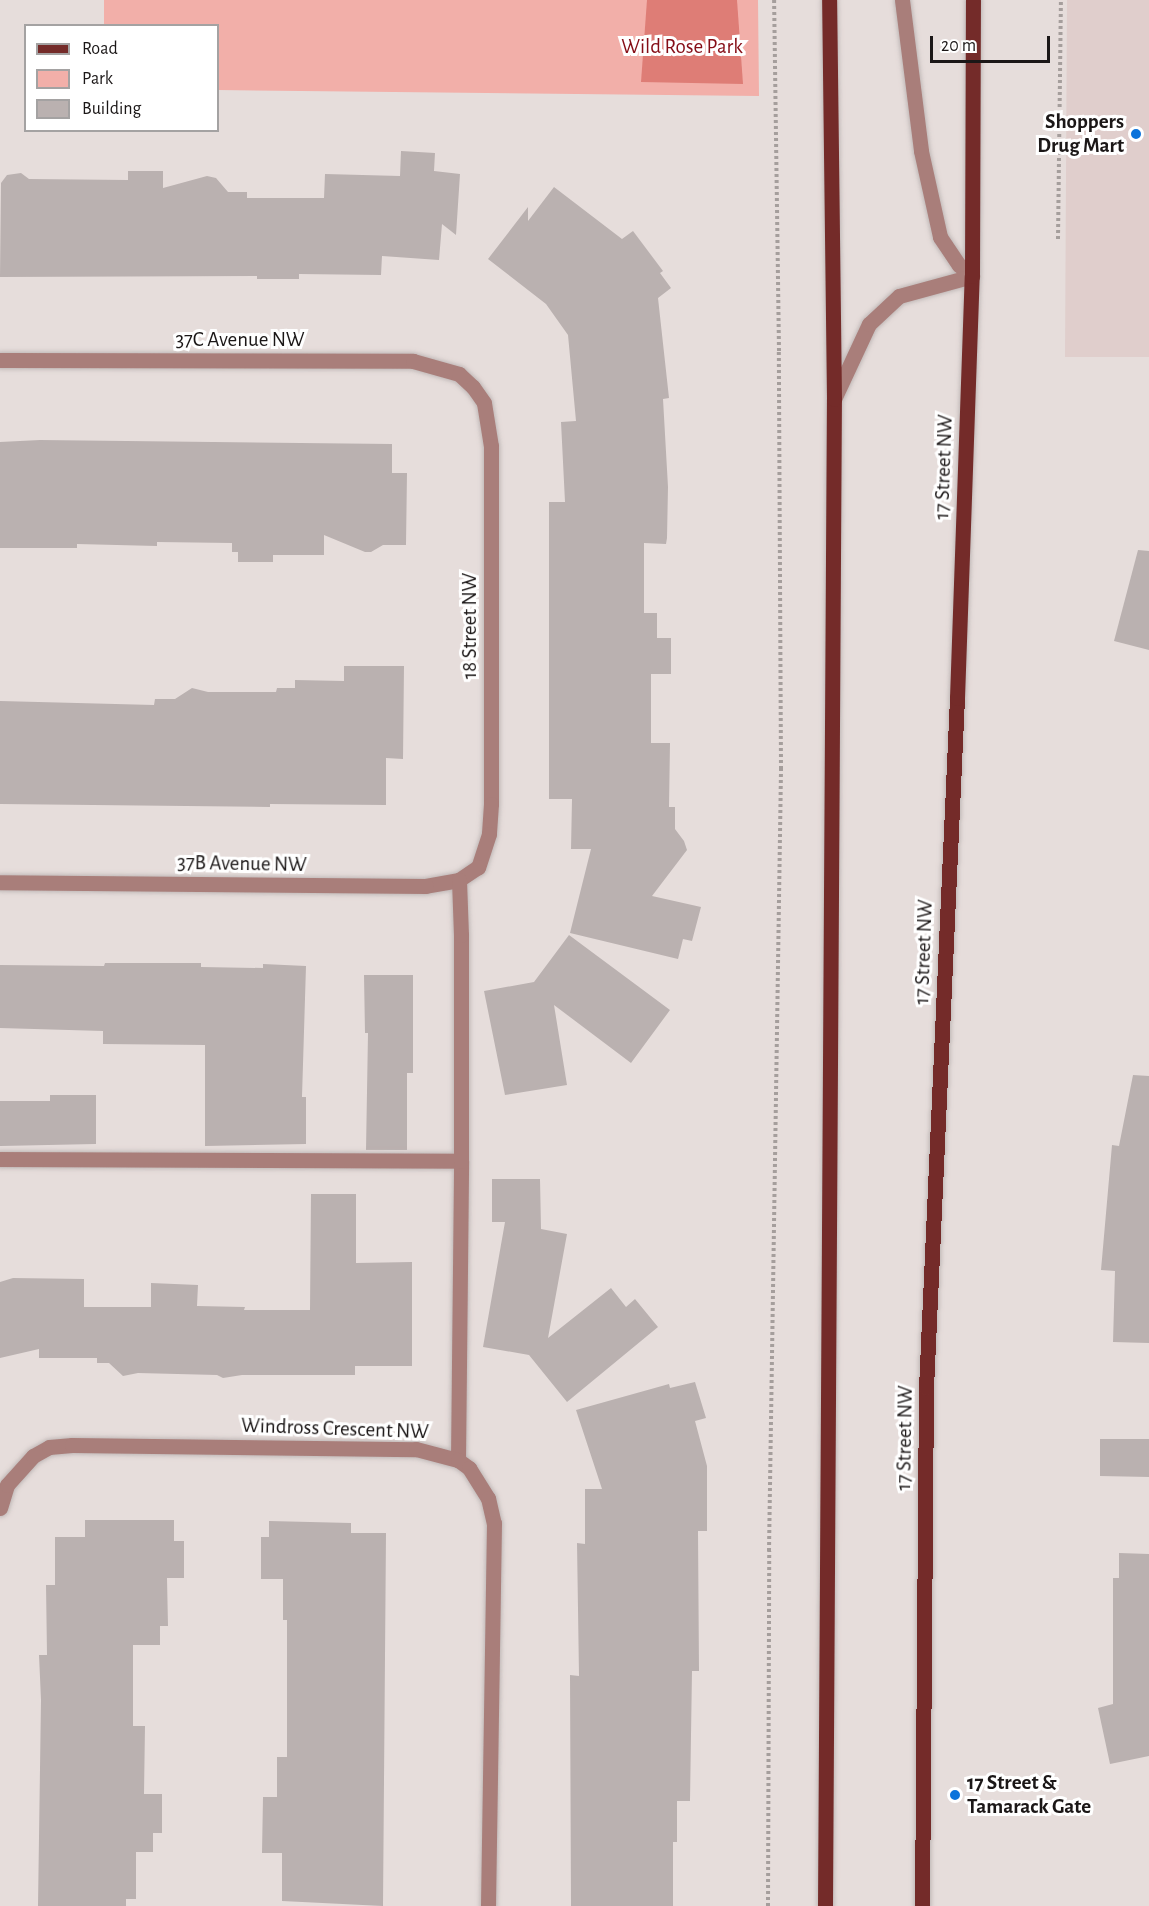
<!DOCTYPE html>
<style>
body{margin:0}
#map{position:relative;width:1149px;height:1906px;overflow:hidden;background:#e6dddb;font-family:"Alegreya Sans",sans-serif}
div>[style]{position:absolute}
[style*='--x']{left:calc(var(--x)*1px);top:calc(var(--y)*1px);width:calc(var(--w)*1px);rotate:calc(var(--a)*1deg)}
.built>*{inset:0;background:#e0cecc}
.green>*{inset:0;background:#f2afa9}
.forest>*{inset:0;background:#de7d76}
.building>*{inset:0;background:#bab1b0}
.path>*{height:4px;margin-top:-2px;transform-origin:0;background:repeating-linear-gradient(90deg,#a59e9c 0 3px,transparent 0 6px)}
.roads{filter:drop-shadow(0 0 2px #c1b9b8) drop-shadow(0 0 2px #c1b9b8)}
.minor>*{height:15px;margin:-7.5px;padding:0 7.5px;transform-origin:7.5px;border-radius:7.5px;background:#a97e7a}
.major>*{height:15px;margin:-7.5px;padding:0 7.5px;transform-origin:7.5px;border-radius:7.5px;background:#742b29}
.dots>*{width:16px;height:16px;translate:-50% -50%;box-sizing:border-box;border:3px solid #fff;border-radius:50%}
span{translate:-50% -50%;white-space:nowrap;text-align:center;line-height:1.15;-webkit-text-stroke:6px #fff;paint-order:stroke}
.park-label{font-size:21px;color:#850d16}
.poi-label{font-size:21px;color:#1b1717;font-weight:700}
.right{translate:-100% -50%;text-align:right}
.left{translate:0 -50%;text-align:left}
.street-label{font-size:21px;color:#1b1717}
.legend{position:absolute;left:24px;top:24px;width:195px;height:108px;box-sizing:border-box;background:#fff;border:2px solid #a4a2a2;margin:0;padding:8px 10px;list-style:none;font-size:18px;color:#1b1717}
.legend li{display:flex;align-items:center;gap:12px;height:30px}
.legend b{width:30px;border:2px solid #a4a2a2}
.scale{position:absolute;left:930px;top:36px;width:120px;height:27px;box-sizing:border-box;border:3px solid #1b1717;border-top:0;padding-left:8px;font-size:18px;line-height:21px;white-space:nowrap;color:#1b1717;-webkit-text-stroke:4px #fff;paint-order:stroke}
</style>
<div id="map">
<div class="built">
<i style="clip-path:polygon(1067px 0,1149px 0,1149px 357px,1065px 357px)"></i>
</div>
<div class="green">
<i style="clip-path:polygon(104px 0,758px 0,759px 96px,218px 90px,218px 26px,104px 25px)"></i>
</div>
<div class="forest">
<i style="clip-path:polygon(647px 0,737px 0,743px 84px,641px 82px)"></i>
</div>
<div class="building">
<i style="clip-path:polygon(401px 151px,435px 153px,434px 171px,460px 174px,456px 235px,442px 224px,439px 260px,382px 256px,381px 275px,299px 274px,299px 279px,257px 279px,257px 276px,0 277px,1px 183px,7px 175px,21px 173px,29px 179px,128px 180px,128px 171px,163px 171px,163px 188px,207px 176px,216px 178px,228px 192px,247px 192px,247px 198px,324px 198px,325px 174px,400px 176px)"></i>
<i style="clip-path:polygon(554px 187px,622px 239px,633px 231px,663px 271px,660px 273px,671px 288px,658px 298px,669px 398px,663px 399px,668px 487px,667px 538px,666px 544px,644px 543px,644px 613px,657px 613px,657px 638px,671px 638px,671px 674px,651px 674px,651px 743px,670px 743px,669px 807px,675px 807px,675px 829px,684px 841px,687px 850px,652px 896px,701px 907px,692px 941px,683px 939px,678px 959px,570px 933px,591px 849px,571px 849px,572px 799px,549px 799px,549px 502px,565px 502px,561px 422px,576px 421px,568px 335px,546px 304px,488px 259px,528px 207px,528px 221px)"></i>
<i style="clip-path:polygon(40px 440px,392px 444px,392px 473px,407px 473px,406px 545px,383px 545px,371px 552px,365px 552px,324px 535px,324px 555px,273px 555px,273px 562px,238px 562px,238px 552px,232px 552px,232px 543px,157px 542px,157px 546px,77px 544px,77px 548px,0 548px,0 442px)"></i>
<i style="clip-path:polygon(1138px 550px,1149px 551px,1149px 650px,1114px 641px)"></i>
<i style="clip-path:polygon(344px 666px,404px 666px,403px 759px,386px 758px,386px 805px,270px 804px,270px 807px,0 804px,0 701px,154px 705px,155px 699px,175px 699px,192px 688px,208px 692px,276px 692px,277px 688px,295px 688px,295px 680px,344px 681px)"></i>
<i style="clip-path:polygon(569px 935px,670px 1010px,631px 1063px,554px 1005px,567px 1085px,505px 1095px,484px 991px,534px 982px)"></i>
<i style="clip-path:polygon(105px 963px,201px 963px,201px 967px,263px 968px,263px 964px,306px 966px,302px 1097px,306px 1097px,306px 1144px,205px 1146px,205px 1045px,103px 1044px,103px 1031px,0 1028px,0 965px,104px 966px)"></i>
<i style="clip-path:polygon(364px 975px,413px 975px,413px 1073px,407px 1073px,407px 1150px,366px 1150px,368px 1033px,365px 1033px)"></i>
<i style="clip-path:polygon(1133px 1075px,1149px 1076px,1149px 1343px,1113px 1342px,1115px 1271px,1101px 1270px,1112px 1145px,1119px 1146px)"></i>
<i style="clip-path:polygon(50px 1095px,96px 1095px,96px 1144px,0 1146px,0 1101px,50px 1101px)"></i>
<i style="clip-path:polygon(492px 1179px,540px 1179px,541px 1229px,567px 1234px,548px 1338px,611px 1288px,626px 1307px,635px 1299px,658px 1327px,567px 1402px,529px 1355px,483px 1347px,505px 1222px,492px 1222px)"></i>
<i style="clip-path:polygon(311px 1194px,356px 1194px,356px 1263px,412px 1262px,412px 1366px,355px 1366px,355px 1375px,242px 1375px,223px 1378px,217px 1375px,138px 1373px,123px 1376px,109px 1363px,97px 1363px,97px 1358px,39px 1358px,39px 1349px,0 1358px,0 1282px,13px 1278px,84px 1279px,84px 1307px,151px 1307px,151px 1283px,198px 1285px,197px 1306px,245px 1307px,244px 1310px,310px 1310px)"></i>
<i style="clip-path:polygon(695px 1382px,706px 1418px,695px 1421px,707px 1466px,707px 1531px,698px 1531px,699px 1671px,692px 1671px,690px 1801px,677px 1801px,677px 1842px,673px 1842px,673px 1906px,571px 1906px,570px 1675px,579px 1676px,577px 1543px,585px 1544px,585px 1489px,602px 1489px,576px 1410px,669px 1384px,670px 1388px)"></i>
<i style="clip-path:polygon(1100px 1439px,1149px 1439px,1149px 1477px,1100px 1476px)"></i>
<i style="clip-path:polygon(85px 1520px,174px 1520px,174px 1541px,184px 1541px,184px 1578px,167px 1578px,168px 1626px,160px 1626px,160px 1645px,133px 1645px,133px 1726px,145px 1726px,144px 1794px,162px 1794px,162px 1833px,153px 1833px,153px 1852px,136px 1852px,136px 1899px,126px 1899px,126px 1906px,38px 1906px,41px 1700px,39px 1655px,47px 1655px,46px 1585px,55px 1585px,55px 1537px,85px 1537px)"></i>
<i style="clip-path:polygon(269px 1521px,351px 1523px,351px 1533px,386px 1533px,383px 1906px,282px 1901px,282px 1853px,262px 1853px,263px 1797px,277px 1797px,277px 1757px,287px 1757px,287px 1620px,283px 1620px,283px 1579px,261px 1579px,261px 1537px,269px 1537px)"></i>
<i style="clip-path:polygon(1119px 1553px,1149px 1554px,1149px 1756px,1110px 1764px,1098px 1708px,1113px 1704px,1113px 1578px,1119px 1578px)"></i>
</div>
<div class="path">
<i style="--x:1058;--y:239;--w:239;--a:-89.3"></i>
<i style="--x:768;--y:1906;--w:355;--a:-89.8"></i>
<i style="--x:769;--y:1551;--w:782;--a:-89.12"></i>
<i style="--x:781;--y:769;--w:418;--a:-90.3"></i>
<i style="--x:779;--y:351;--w:351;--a:-90.8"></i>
</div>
<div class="roads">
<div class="minor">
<i style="--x:902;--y:0;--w:152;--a:82.8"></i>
<i style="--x:921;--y:151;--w:88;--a:77.5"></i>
<i style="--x:940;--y:237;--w:34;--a:56"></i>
<i style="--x:959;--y:265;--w:17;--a:40"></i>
<i style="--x:0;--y:360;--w:413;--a:0.1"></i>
<i style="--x:413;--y:361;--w:48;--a:15.8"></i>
<i style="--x:459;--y:374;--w:19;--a:43"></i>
<i style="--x:473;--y:387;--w:19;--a:55"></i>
<i style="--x:484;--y:403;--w:44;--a:80.8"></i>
<i style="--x:491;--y:446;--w:358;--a:90"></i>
<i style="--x:491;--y:804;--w:30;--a:94"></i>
<i style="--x:489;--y:834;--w:35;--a:108"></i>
<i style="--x:478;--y:867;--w:23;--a:146"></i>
<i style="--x:459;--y:880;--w:34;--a:170"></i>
<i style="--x:426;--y:886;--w:426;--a:-179.5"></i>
<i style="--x:834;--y:399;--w:83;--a:-65"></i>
<i style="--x:869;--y:324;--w:41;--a:-43"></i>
<i style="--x:899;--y:296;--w:76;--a:-15.3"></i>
<i style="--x:0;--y:1159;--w:461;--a:0.2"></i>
<i style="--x:458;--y:1460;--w:299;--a:-89.4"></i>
<i style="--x:461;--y:1161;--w:226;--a:-90"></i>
<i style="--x:461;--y:935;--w:55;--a:-92.1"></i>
<i style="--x:0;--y:1508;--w:24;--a:-73"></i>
<i style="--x:7;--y:1485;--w:39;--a:-48"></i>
<i style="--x:33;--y:1456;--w:18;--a:-29"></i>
<i style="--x:49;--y:1447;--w:23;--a:-5"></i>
<i style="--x:72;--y:1445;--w:344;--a:0.7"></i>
<i style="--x:416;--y:1449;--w:43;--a:14.7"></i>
<i style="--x:458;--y:1460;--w:14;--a:36"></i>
<i style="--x:469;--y:1468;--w:36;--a:58"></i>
<i style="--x:488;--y:1498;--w:26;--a:77"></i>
<i style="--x:494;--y:1523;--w:383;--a:90.9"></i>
</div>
<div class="major">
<i style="--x:825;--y:1906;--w:1507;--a:-89.66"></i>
<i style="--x:834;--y:399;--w:399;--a:-90.7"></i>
<i style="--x:922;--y:1906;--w:518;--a:-89.56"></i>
<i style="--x:926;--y:1388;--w:691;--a:-87.43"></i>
<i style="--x:957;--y:698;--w:422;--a:-88"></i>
<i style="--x:972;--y:276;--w:276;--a:-89.8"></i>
</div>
</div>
<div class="dots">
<i style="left:1136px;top:134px;background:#0b73db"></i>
<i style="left:955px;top:1795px;background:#0b73db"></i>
</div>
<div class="park-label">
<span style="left:682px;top:47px">Wild Rose Park</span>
</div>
<div class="poi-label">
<span class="right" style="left:1124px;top:134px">Shoppers<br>Drug Mart</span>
<span class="left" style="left:967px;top:1795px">17 Street &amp;<br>Tamarack Gate</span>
</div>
<div class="street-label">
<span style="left:240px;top:340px">37C Avenue NW</span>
<span style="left:944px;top:467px;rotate:-88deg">17 Street NW</span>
<span style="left:470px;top:626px;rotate:-90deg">18 Street NW</span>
<span style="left:242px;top:864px;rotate:1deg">37B Avenue NW</span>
<span style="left:924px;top:952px;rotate:-88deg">17 Street NW</span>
<span style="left:335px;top:1429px;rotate:2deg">Windross Crescent NW</span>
<span style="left:905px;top:1438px;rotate:-89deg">17 Street NW</span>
</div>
<ul class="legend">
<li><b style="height:8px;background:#742b29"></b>Road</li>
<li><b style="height:16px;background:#f2afa9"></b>Park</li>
<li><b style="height:16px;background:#bab1b0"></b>Building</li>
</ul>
<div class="scale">20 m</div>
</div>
